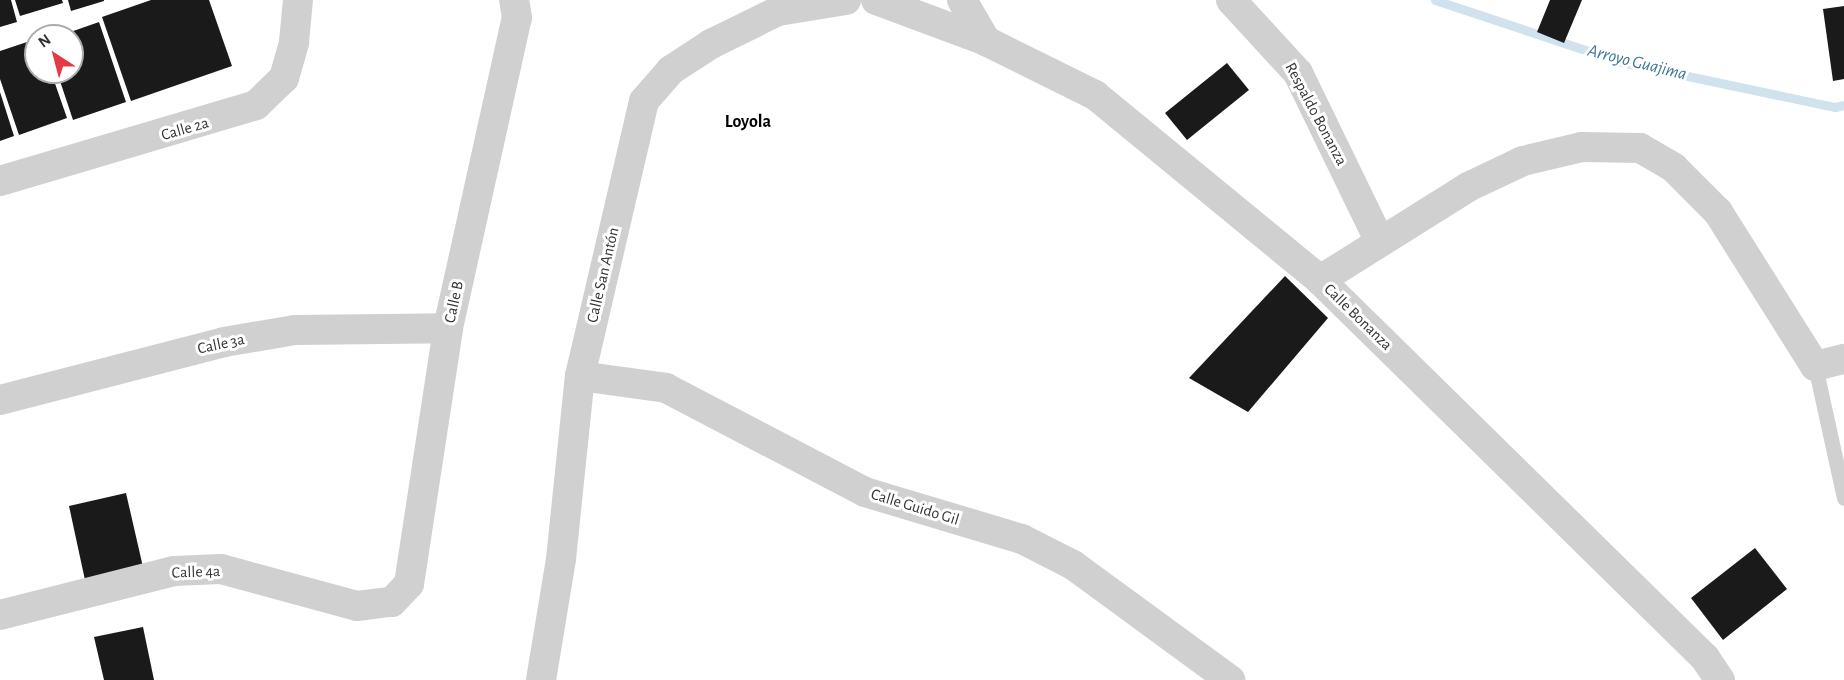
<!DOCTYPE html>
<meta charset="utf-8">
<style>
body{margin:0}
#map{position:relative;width:1844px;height:680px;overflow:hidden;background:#fff;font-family:"Alegreya Sans",sans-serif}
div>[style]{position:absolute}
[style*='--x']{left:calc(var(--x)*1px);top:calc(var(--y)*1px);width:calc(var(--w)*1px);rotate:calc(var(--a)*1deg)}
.stream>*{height:9px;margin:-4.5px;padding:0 4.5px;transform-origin:4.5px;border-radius:4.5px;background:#cfe2ee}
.building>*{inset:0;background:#1a1a1a}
.service>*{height:15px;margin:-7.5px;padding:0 7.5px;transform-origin:7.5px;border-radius:7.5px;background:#d0d0d0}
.minor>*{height:30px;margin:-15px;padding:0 15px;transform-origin:15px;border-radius:15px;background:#d0d0d0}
span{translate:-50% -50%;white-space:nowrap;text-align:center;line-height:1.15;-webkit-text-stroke:6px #fff;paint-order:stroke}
.street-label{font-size:16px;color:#333}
.water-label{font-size:18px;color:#3f7597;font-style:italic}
.neighbourhood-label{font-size:18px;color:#000;font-weight:700}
.north{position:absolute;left:24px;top:24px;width:60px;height:60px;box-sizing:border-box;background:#fff;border:2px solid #adadad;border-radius:50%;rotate:324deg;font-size:16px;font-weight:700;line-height:24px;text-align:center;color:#333}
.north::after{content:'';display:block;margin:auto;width:21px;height:27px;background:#e63946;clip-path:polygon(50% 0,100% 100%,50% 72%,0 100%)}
</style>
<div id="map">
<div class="stream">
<i style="--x:1435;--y:0;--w:196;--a:18.4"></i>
<i style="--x:1621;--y:62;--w:219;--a:11.9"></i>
<i style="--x:1835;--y:107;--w:9;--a:-13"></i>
</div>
<div class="building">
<i style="clip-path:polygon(0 0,11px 0,17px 22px,0 27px)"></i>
<i style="clip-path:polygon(15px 0,62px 0,63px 3px,20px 16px)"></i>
<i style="clip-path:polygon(68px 0,104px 0,104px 1px,71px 11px)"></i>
<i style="clip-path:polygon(151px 0,209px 0,232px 66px,131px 101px,102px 17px)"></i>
<i style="clip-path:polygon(1550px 0,1582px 0,1564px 43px,1537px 32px)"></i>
<i style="clip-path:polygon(1844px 6px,1844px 79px,1833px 81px,1823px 9px)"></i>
<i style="clip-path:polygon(99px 22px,126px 102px,73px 120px,57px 72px,72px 72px,72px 36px,59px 36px)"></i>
<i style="clip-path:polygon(36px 39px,36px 72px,51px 72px,67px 118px,19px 135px,0 79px,0 51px)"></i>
<i style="clip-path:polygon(1227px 63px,1249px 90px,1187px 140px,1165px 113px)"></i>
<i style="clip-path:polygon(0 92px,14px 136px,0 141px)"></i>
<i style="clip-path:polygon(1285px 276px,1328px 318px,1248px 412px,1189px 378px)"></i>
<i style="clip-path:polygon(126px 493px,143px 567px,85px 580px,69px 506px)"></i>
<i style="clip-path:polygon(1755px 548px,1787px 589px,1723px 640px,1691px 598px)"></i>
<i style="clip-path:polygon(143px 627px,154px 680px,104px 680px,94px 637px)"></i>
</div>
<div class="service">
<i style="--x:1815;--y:366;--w:135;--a:77.6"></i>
</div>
<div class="minor">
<i style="--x:876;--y:0;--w:117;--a:20.4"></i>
<i style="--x:986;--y:41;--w:122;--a:26.4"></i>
<i style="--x:1095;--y:95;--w:291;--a:39.4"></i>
<i style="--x:1320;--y:280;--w:540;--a:44.47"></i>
<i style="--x:1705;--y:658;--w:27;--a:56"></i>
<i style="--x:962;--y:0;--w:48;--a:59.7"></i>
<i style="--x:1231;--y:0;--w:99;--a:47.5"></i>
<i style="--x:1298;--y:73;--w:188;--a:64.1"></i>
<i style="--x:0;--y:181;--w:267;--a:-16.5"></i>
<i style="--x:256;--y:105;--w:39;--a:-44"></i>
<i style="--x:284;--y:78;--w:37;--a:-74"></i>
<i style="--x:294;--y:42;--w:42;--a:-84.6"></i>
<i style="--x:1320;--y:280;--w:175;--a:-32.1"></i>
<i style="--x:1468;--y:187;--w:61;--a:-25.3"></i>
<i style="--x:1523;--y:161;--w:61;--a:-13.3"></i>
<i style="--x:1582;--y:147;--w:58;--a:1"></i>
<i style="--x:1640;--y:148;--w:39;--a:30"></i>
<i style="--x:1674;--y:168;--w:62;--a:45"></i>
<i style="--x:1718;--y:212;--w:182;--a:57.8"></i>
<i style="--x:1815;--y:366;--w:30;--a:-14"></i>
<i style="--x:580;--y:376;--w:87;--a:7.9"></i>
<i style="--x:666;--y:388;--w:225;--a:27.6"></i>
<i style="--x:865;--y:492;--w:164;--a:16.7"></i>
<i style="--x:1022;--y:539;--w:57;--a:27"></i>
<i style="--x:1073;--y:565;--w:195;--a:36.2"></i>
<i style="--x:0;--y:400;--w:231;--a:-14.5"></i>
<i style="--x:224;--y:342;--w:72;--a:-9.6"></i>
<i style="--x:295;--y:330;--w:153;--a:-0.7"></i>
<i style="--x:0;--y:615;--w:179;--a:-14.2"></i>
<i style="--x:174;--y:571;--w:47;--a:-2.4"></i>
<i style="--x:221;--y:569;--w:141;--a:15.2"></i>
<i style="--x:357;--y:606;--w:35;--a:-7"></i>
<i style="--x:392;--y:602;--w:25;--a:-47"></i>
<i style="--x:409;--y:584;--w:259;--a:-81.3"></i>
<i style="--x:448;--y:328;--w:318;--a:-77.5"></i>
<i style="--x:517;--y:18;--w:18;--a:-99"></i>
<i style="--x:541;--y:680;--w:123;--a:-80.6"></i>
<i style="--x:561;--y:559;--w:184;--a:-84.1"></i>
<i style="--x:580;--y:376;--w:282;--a:-76.9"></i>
<i style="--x:644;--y:101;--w:41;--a:-48.9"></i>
<i style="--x:671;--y:70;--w:48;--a:-33"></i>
<i style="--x:711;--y:44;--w:75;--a:-26.2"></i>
<i style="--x:778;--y:11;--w:69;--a:-9.2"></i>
</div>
<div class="street-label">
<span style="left:1316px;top:114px;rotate:62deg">Respaldo Bonanza</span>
<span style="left:185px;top:129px;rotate:-16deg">Calle 2a</span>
<span style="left:603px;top:275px;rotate:-77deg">Calle San Antón</span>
<span style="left:454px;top:302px;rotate:-78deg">Calle B</span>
<span style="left:1358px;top:317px;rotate:44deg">Calle Bonanza</span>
<span style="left:221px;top:344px;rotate:-12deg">Calle 3a</span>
<span style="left:915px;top:507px;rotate:17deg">Calle Guido Gil</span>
<span style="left:196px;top:572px;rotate:-2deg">Calle 4a</span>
</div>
<div class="water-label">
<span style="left:1637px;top:63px;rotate:14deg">Arroyo Guajima</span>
</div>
<div class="neighbourhood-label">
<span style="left:748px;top:122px">Loyola</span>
</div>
<div class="north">N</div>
</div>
